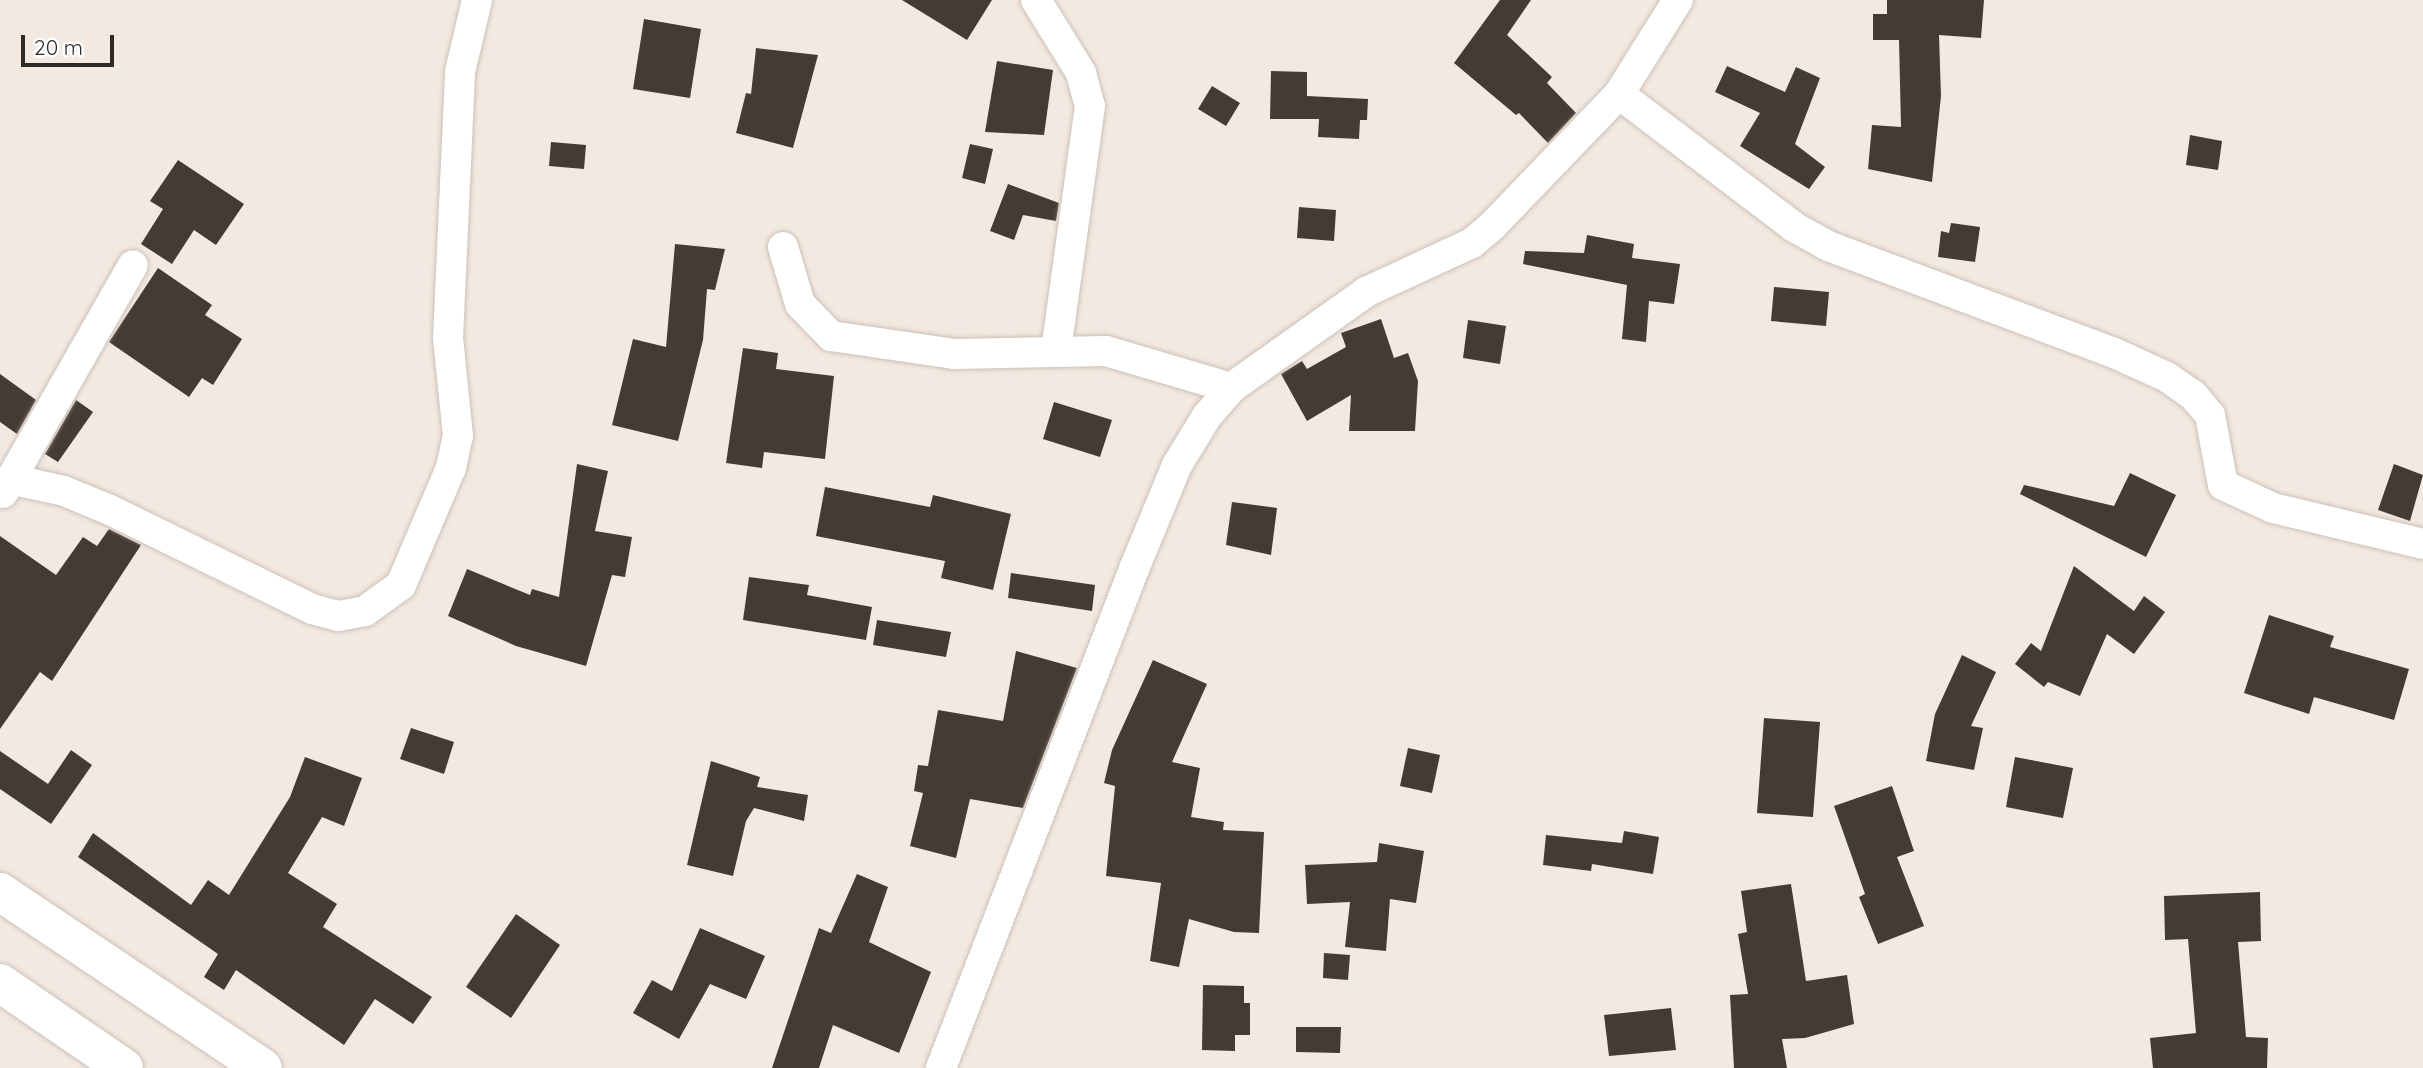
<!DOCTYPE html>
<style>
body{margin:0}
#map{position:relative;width:2423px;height:1068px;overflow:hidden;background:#f4e9e0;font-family:Quicksand,sans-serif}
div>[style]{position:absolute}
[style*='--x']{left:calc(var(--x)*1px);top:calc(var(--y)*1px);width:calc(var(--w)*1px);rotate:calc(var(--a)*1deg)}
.building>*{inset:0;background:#433c33}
.roads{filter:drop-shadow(0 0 2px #cbc1b8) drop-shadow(0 0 2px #cbc1b8)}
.minor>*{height:30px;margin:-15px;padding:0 15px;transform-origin:15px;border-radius:15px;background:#fff}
.trunk>*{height:38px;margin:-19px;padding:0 19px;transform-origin:19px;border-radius:19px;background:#fff}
span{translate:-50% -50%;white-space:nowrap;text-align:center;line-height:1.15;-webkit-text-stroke:7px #fff;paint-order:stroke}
.scale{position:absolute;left:21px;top:35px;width:93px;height:32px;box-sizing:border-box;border:4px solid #2e2a27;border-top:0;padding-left:9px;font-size:21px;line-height:24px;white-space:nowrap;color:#2e2a27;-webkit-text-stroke:5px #fff;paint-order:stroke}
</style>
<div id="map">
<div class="building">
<i style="clip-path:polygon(902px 0,992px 0,967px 40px)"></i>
<i style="clip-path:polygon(1500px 0,1531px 0,1507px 35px,1552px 77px,1547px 83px,1576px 113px,1548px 143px,1519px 113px,1516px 115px,1454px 63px)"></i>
<i style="clip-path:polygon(1887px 0,1984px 0,1981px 38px,1939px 35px,1941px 96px,1932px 182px,1868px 169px,1872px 125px,1901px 127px,1899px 40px,1873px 40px,1873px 14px,1887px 14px)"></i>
<i style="clip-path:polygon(644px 19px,701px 29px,690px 98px,633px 89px)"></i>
<i style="clip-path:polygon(756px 48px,818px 55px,793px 148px,736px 133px,746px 93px,751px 94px)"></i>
<i style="clip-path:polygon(997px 61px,1053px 70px,1044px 135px,985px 132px)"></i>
<i style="clip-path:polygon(1727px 66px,1785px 92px,1796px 67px,1820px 78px,1795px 144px,1825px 167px,1809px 189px,1740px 146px,1760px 113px,1715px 92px)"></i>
<i style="clip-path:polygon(1271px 71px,1307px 72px,1307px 96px,1368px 99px,1367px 120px,1360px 120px,1359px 139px,1318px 137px,1319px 119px,1270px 119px)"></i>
<i style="clip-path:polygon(1212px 86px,1240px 103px,1226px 126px,1198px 109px)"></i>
<i style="clip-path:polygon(2190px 135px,2222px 141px,2218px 170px,2186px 165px)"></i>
<i style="clip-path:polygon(551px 142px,586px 145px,584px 169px,549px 166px)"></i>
<i style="clip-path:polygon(970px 144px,993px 149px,985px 184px,962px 178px)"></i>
<i style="clip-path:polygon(178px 160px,244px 204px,216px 245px,194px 230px,172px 264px,141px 244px,163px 209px,150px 201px)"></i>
<i style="clip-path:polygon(1008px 184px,1059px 203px,1056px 221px,1023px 215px,1014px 240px,990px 231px)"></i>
<i style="clip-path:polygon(1299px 207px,1336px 210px,1334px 241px,1297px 238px)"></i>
<i style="clip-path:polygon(1951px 223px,1980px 227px,1975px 262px,1938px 257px,1941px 231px,1949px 233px)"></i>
<i style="clip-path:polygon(1587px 235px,1634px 244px,1632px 258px,1680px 264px,1674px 304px,1649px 301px,1646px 342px,1622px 339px,1627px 285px,1523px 264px,1525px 251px,1584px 253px)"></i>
<i style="clip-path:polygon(675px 244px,725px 249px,715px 290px,707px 289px,703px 340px,678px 441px,612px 425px,633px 339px,666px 347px)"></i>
<i style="clip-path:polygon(158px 268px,212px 305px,205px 315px,242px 339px,213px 385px,202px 378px,189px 397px,109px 342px)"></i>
<i style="clip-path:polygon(1774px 287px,1829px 292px,1826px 326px,1771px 321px)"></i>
<i style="clip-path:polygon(1381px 319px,1394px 358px,1408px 353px,1418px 381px,1415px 431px,1349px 431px,1351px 395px,1307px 421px,1281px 374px,1302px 361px,1307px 369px,1346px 347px,1341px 333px)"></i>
<i style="clip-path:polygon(1468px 320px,1506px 326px,1500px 364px,1463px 358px)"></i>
<i style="clip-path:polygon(743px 348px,778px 353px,776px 369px,834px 376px,825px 459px,764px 452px,762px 468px,726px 463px)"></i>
<i style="clip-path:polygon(0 374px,36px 400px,17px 434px,0 422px)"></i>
<i style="clip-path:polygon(76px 400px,93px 412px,58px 462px,45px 454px)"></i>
<i style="clip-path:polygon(1054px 402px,1112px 420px,1100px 457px,1043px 439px)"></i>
<i style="clip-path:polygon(577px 464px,608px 471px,595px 531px,632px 537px,625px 577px,612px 575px,586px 666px,516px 646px,448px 616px,467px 569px,530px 595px,532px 589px,559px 597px)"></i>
<i style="clip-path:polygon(2394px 464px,2423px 475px,2410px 521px,2378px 510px)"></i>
<i style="clip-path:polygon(2130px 473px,2176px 495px,2146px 557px,2020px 494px,2024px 485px,2114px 506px)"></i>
<i style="clip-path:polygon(825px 487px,930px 507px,933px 495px,1011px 514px,993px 590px,941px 578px,945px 561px,816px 536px)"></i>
<i style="clip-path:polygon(1232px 502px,1277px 508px,1271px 555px,1226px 545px)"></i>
<i style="clip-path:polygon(109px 529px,141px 545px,52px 681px,40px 672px,0 729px,0 536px,56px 575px,83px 537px,97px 546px)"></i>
<i style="clip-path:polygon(2074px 566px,2134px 611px,2144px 596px,2165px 612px,2134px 654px,2107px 634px,2080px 696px,2048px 682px,2044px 687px,2015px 664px,2031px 643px,2041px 651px)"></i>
<i style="clip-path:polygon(1011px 573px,1095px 585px,1092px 611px,1008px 598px)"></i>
<i style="clip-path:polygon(749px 577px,809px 585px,807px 595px,872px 607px,866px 640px,743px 620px)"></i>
<i style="clip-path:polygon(2269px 615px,2334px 636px,2330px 647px,2409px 669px,2394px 720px,2314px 697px,2309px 714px,2244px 693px)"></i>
<i style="clip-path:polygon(877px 620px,951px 632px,946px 657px,873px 645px)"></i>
<i style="clip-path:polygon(1016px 651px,1077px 668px,1023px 808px,970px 799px,956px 858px,910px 846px,923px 793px,914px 791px,918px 765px,928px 766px,938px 710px,1003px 721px)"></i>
<i style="clip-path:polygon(1962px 655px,1996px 672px,1971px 726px,1983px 728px,1974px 770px,1926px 761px,1935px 714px)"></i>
<i style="clip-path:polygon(1153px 660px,1207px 684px,1172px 762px,1200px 768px,1191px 817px,1224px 822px,1223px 830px,1264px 832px,1259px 933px,1234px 932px,1189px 919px,1179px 967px,1150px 961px,1161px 883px,1106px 876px,1115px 786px,1104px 783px,1112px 750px)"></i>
<i style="clip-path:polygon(1764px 718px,1820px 722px,1813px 817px,1757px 813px)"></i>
<i style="clip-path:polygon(411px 728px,454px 742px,444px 774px,400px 759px)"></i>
<i style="clip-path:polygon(1408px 748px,1440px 755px,1432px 793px,1400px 786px)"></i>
<i style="clip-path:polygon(71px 750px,92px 765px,51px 824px,0 789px,0 751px,48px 784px)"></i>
<i style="clip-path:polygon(305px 757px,362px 778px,344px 826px,322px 817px,288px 873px,337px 904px,323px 927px,432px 997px,413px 1024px,375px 999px,344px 1045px,236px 970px,224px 990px,204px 977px,218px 954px,78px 857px,93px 833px,191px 905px,208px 880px,229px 895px,290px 797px)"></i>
<i style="clip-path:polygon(2015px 757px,2073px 768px,2063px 818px,2006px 807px)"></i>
<i style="clip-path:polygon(711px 761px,760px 777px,757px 787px,808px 795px,804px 821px,754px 808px,746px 821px,733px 876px,687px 865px)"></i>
<i style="clip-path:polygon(1892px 786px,1914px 851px,1897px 857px,1924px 926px,1878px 944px,1859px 897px,1865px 894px,1834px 806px)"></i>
<i style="clip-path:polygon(1624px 831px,1659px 837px,1653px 874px,1592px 864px,1591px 871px,1543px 865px,1546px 835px,1622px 843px)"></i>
<i style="clip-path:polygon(1379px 843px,1424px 851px,1416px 903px,1390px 899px,1386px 951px,1345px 947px,1350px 902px,1307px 904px,1305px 865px,1377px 862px)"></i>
<i style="clip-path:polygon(857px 874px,888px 887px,869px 942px,931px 972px,899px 1053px,833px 1025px,819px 1068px,772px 1068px,819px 928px,831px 933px)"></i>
<i style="clip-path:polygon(1791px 884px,1806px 981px,1847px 975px,1854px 1024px,1805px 1038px,1782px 1039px,1787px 1068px,1734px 1068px,1730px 995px,1748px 994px,1738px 934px,1747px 932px,1741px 891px)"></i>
<i style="clip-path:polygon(2260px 892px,2261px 941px,2238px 942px,2246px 1037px,2268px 1038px,2267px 1068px,2153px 1068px,2150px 1038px,2196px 1033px,2188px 939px,2165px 940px,2164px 896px)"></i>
<i style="clip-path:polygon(516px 914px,560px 945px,511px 1018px,466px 987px)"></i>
<i style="clip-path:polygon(700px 928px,765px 956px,746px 999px,710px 984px,679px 1039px,633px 1013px,652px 980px,672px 991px)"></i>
<i style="clip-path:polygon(1324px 953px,1350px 955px,1348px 980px,1323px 978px)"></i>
<i style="clip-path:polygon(1203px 985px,1244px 986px,1244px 1003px,1250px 1003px,1250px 1035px,1235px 1035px,1235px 1051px,1202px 1050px)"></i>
<i style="clip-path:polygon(1671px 1008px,1676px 1050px,1609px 1056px,1604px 1015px)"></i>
<i style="clip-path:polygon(1296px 1027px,1341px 1027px,1340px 1053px,1296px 1052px)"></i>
</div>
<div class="roads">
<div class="minor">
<i style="--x:1036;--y:0;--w:86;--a:58.3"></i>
<i style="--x:1081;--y:73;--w:34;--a:75"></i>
<i style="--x:1090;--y:106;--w:248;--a:97.9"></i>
<i style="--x:1619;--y:94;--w:220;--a:37.2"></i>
<i style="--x:1794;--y:227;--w:39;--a:29"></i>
<i style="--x:1828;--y:246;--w:303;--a:20.5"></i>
<i style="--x:2112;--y:352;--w:60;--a:24.4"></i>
<i style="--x:2167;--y:377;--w:32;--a:35"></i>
<i style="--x:2193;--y:395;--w:26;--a:50"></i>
<i style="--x:2210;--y:415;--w:71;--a:79.5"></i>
<i style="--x:2223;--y:485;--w:55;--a:24.7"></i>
<i style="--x:2273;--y:508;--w:154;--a:13.5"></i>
<i style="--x:783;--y:247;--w:59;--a:73.4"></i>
<i style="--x:800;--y:304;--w:45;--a:45.9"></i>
<i style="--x:831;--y:336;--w:124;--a:8.3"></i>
<i style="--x:954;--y:354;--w:152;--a:-1.1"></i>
<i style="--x:1106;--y:351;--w:130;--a:16.5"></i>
<i style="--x:14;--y:480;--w:51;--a:12.4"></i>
<i style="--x:64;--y:491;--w:50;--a:22.4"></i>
<i style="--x:110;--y:510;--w:225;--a:26.1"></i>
<i style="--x:312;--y:609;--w:27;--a:15"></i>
<i style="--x:338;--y:616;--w:27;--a:-10"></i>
<i style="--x:365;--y:611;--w:44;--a:-35.8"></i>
<i style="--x:401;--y:585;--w:127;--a:-66.9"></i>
<i style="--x:451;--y:468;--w:33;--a:-78"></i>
<i style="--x:458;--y:436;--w:99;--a:-95.8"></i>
<i style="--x:448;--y:338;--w:266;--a:-87.4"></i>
<i style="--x:460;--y:72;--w:74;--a:-76.7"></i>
<i style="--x:3;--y:493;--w:262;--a:-60.3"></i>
<i style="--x:941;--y:1068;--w:535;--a:-68.85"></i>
<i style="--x:1134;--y:569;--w:113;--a:-67.5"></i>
<i style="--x:1177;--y:465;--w:57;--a:-58.5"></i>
<i style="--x:1207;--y:416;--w:37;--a:-49"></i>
<i style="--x:1231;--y:388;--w:166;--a:-35.4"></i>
<i style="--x:1366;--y:292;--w:117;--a:-24.8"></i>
<i style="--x:1472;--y:243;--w:26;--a:-40"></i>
<i style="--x:1492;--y:226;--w:183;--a:-46.1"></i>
<i style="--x:1619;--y:94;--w:111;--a:-57.9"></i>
</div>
<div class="trunk">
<i style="--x:0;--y:892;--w:316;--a:33.8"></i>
<i style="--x:0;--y:983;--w:150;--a:34.4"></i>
</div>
</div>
<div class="scale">20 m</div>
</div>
